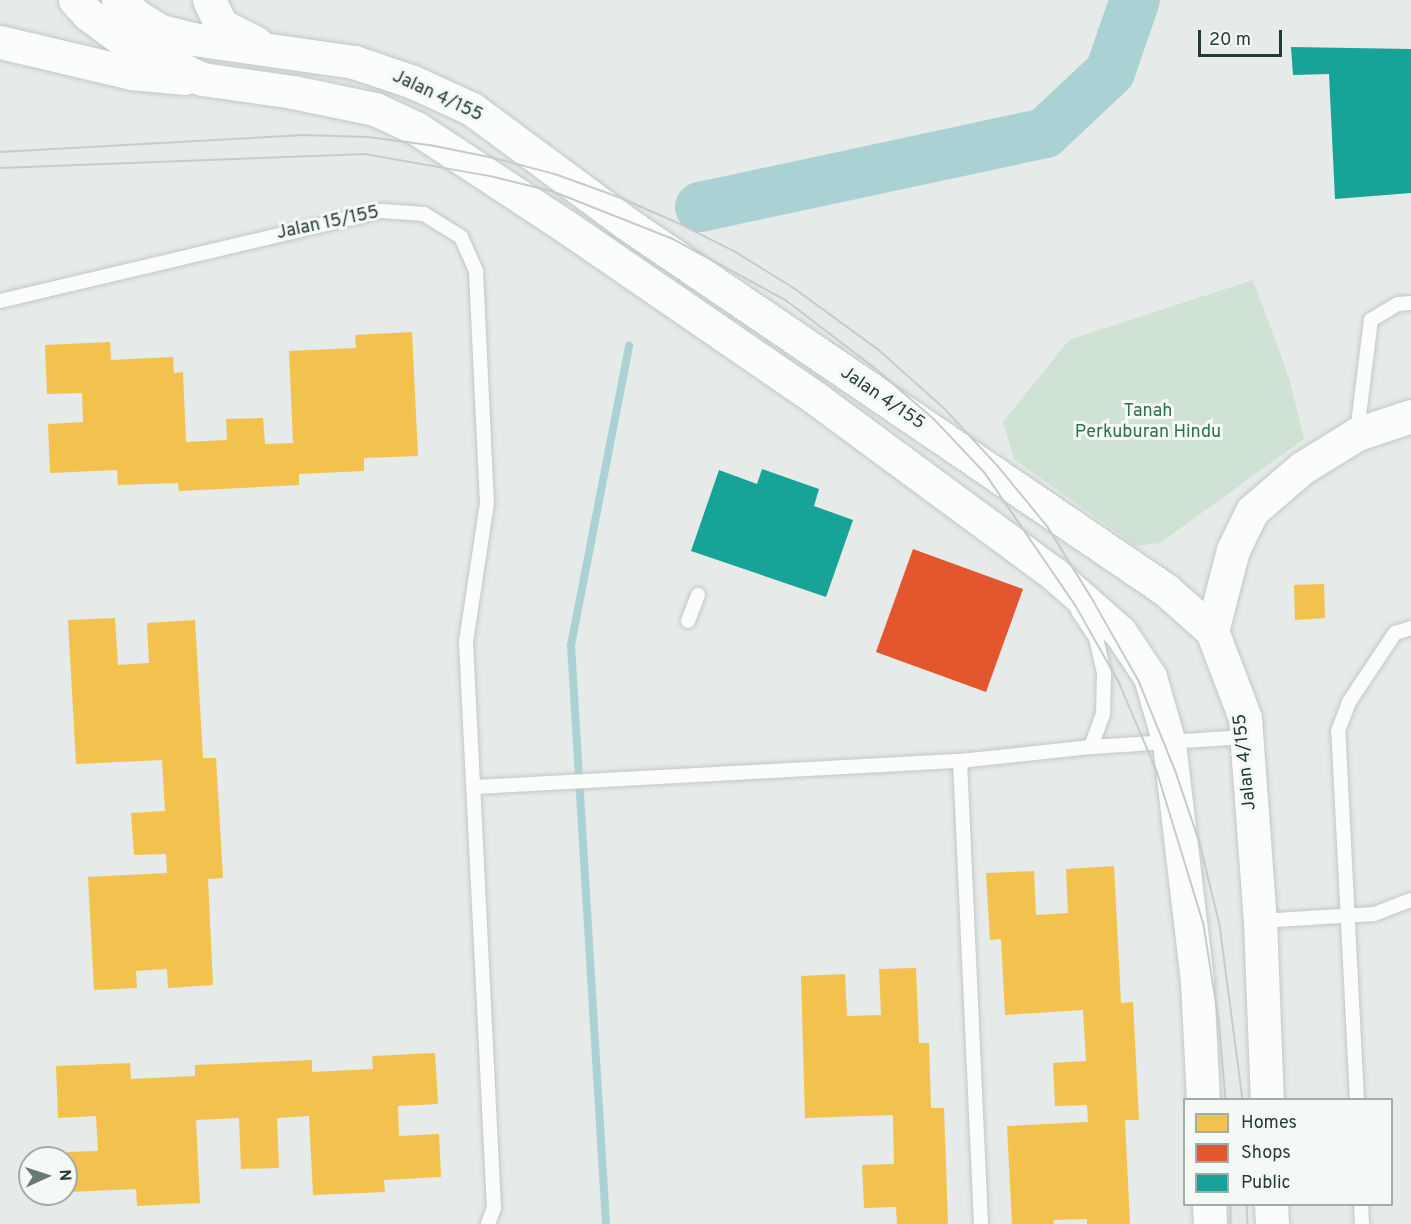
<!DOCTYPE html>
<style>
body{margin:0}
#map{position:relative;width:1411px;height:1224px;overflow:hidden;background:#e6eae8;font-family:Overpass,sans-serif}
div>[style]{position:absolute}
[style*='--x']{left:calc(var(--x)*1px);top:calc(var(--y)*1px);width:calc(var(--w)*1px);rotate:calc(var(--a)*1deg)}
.green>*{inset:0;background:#d0e2d4}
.homes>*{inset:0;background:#f2c14e}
.shops>*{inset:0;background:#e4572e}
.public>*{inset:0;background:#17a398}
.stream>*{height:8px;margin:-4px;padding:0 4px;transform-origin:4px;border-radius:4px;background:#aad2d4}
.river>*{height:50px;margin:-25px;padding:0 25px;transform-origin:25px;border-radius:25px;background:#aad2d4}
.roads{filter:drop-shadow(0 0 2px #c3c7c5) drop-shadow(0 0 2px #c3c7c5)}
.service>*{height:14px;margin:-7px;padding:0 7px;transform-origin:7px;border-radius:7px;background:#fbfcfc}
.tertiary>*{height:33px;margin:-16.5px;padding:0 16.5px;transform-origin:16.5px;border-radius:16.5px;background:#fbfcfc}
.tram>*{height:1.5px;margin:-0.75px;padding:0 0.75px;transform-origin:0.75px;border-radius:0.75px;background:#c7cbc9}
span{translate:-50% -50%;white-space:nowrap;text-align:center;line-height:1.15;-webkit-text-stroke:6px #f4f9f6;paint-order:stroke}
.street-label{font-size:18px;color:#253c34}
.park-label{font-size:18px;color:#327045}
.legend{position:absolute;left:1183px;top:1098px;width:210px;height:108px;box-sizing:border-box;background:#f4f9f6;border:2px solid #a1ada8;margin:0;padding:8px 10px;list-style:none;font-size:18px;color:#253c34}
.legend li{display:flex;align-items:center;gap:12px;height:30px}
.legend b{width:30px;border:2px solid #a1ada8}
.north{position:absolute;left:18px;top:1146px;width:60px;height:60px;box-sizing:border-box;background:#f4f9f6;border:2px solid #a1ada8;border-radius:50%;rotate:87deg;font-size:16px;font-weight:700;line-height:24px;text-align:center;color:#253c34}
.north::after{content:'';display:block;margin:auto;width:21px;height:27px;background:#697973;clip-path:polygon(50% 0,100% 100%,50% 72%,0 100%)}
.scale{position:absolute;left:1198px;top:30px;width:84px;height:27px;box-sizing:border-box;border:3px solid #253c34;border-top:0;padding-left:8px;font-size:18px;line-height:21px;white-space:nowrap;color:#253c34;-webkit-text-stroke:4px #f4f9f6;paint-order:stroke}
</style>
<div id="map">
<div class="green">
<i style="clip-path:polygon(1253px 280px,1289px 378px,1304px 439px,1160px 543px,1136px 546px,1014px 459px,1003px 422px,1069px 340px)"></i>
</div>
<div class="homes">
<i style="clip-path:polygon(412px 332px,418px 456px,364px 458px,364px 471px,299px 474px,299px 485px,179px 491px,178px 483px,118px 485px,117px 470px,50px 473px,48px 424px,83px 422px,82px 393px,47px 394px,45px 345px,110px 342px,111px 360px,173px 357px,174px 373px,183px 372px,186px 442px,227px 440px,226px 419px,263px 418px,265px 444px,293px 443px,289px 351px,356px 348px,355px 335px)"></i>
<i style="clip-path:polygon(1324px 584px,1325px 618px,1295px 620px,1294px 585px)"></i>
<i style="clip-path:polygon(115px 618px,118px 665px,149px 663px,147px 623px,195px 620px,203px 758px,216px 758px,223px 878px,208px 879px,213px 985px,168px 988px,167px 969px,136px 971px,137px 988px,94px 990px,88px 877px,167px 873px,166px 854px,134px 855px,131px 813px,165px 811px,162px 760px,76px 764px,68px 620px)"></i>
<i style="clip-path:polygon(1114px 866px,1121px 1003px,1133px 1002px,1139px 1120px,1125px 1120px,1130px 1224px,1087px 1224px,1087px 1219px,1053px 1220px,1054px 1224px,1012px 1224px,1007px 1126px,1088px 1122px,1087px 1105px,1055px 1106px,1053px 1063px,1086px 1061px,1083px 1010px,1005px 1015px,1001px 939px,990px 940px,986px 873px,1034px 871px,1036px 915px,1068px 913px,1066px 869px)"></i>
<i style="clip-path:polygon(916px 968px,919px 1043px,929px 1043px,931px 1108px,944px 1108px,948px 1224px,897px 1224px,896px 1207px,864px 1208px,862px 1165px,894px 1164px,893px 1115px,805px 1118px,801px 976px,845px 974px,847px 1016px,881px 1015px,879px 969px)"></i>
<i style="clip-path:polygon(435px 1053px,438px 1104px,398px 1106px,399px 1136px,439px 1134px,441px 1177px,384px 1180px,385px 1192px,313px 1195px,309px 1116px,277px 1118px,279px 1168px,241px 1169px,239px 1118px,196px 1120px,200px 1203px,137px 1206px,136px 1189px,68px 1192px,67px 1152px,98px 1151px,96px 1116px,58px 1118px,56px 1066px,130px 1063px,131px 1079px,195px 1076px,195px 1065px,312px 1060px,312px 1072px,373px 1069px,372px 1056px)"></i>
</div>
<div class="shops">
<i style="clip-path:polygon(913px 549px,1023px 589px,986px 692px,876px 652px)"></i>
</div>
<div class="public">
<i style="clip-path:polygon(1291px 47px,1411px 49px,1411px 193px,1335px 199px,1329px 74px,1293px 75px)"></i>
<i style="clip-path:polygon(762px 469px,819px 489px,814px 506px,853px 520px,826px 597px,691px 551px,719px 470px,757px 484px)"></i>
</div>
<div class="stream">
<i style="--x:606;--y:1224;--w:580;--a:-93.46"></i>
<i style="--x:571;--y:645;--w:305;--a:-79"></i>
</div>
<div class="river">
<i style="--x:700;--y:207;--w:353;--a:-12.1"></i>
<i style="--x:1045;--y:133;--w:89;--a:-43.2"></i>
<i style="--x:1110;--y:72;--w:76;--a:-70.9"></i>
</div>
<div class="roads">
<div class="service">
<i style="--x:0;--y:301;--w:392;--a:-13.3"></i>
<i style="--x:382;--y:211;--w:42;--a:4.1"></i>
<i style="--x:424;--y:214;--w:44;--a:31.9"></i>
<i style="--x:461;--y:237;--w:37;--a:66"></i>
<i style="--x:476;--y:271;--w:232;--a:87.3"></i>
<i style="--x:487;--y:503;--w:141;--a:98.6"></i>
<i style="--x:466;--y:642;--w:567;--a:87.17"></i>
<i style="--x:494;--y:1208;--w:17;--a:111"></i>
<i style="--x:1357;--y:432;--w:113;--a:-82.9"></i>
<i style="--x:1371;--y:320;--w:31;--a:-31"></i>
<i style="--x:1398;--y:304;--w:13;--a:-4"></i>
<i style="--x:1078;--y:611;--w:32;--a:56"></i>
<i style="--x:1096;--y:638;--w:37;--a:77"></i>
<i style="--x:1104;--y:674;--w:40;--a:91.4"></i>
<i style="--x:1103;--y:714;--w:35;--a:110"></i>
<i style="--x:688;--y:621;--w:28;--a:-69"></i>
<i style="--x:960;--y:761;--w:463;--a:87.4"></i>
<i style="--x:475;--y:787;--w:486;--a:-3.1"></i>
<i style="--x:960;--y:761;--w:132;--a:-6.1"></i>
<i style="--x:1091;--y:747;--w:155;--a:-3.7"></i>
<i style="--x:1260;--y:921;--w:114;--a:-3.5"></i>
<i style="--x:1374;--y:914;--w:40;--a:-21"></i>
<i style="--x:1357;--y:1100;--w:369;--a:-92.9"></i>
<i style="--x:1338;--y:731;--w:31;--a:-69"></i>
<i style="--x:1349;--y:702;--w:83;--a:-56.3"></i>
<i style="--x:1395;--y:633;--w:17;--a:-17"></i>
<i style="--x:1361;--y:1204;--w:20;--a:87"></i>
</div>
<div class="tertiary">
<i style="--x:75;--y:0;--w:19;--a:47"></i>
<i style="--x:88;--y:14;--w:49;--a:36.6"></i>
<i style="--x:127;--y:43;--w:83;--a:25.6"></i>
<i style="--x:202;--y:79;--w:92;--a:8.1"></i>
<i style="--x:293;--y:92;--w:84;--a:11.7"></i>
<i style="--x:375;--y:109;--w:45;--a:24.9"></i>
<i style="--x:416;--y:128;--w:182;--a:33.3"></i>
<i style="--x:568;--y:228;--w:303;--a:34.5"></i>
<i style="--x:818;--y:400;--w:292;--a:36.4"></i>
<i style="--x:1053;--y:573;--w:89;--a:41.4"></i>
<i style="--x:1120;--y:632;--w:54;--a:56.3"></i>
<i style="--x:1150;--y:677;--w:69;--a:73.9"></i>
<i style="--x:1169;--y:743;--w:241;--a:83.3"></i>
<i style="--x:1197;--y:982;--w:118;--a:87.1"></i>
<i style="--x:118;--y:0;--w:23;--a:41"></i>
<i style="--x:135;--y:15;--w:31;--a:32"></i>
<i style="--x:161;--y:31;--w:33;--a:14"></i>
<i style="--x:193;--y:39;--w:163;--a:8.1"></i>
<i style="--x:354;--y:62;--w:62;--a:18.7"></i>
<i style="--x:413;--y:82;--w:65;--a:24.6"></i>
<i style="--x:472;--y:109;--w:192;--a:36.5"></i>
<i style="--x:626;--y:223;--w:653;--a:34.2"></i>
<i style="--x:1166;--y:590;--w:62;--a:41.7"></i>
<i style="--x:1212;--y:631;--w:93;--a:69.2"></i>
<i style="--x:1245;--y:718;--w:204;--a:85.8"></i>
<i style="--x:1260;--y:921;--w:179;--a:87.8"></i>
<i style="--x:209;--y:0;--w:28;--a:64"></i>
<i style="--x:221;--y:25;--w:39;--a:27"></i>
<i style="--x:0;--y:42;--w:135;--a:13.3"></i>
<i style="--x:131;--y:73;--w:54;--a:5.3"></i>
<i style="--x:1212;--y:631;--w:84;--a:-75.5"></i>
<i style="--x:1233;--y:550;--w:43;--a:-64"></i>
<i style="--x:1252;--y:511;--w:66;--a:-40.7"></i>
<i style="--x:1302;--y:468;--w:65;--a:-31.7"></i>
<i style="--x:1357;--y:434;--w:57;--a:-18.4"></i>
<i style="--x:1209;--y:1204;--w:20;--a:87"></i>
<i style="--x:1271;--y:1204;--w:20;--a:87"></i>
</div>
</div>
<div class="tram">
<i style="--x:0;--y:152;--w:300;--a:-3.2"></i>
<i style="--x:300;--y:135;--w:68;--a:1.7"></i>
<i style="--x:368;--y:137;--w:63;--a:7.4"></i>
<i style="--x:430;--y:145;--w:65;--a:11.5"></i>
<i style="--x:494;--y:158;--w:63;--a:14.7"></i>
<i style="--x:555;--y:174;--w:68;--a:19.8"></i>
<i style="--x:619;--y:197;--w:64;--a:23.8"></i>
<i style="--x:678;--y:223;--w:63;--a:26.6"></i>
<i style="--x:734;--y:251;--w:70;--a:31.7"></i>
<i style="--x:794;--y:288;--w:105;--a:36.1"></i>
<i style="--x:879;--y:350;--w:87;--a:41.7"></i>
<i style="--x:944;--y:408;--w:79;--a:47"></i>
<i style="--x:998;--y:466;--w:79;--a:50.7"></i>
<i style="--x:1048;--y:527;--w:86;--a:58.3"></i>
<i style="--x:1093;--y:600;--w:93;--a:60.4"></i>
<i style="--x:1139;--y:681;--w:95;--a:67.8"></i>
<i style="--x:1175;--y:769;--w:78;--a:71.3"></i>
<i style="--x:1200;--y:843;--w:84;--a:76.3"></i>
<i style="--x:1220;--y:925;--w:177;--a:82.5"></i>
<i style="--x:0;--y:168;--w:365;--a:-2.2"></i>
<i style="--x:365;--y:154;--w:127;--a:10"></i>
<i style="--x:490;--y:176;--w:64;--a:13.6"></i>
<i style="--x:552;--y:191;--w:130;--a:21.6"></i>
<i style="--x:673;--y:239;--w:130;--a:28.5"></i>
<i style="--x:787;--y:301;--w:111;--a:37.3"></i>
<i style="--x:875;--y:368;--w:78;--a:40.8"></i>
<i style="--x:934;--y:419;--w:74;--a:46.6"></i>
<i style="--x:985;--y:473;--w:161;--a:55.6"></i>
<i style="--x:1076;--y:606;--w:87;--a:60.5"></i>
<i style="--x:1119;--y:682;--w:97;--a:66.9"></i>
<i style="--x:1157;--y:771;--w:161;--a:73"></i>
<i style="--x:1204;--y:925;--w:96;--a:81"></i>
<i style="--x:1219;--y:1020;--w:80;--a:85"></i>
<i style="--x:1231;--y:1204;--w:20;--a:90"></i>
<i style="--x:1247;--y:1204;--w:20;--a:87"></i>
</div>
<div class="street-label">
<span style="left:437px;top:97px;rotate:25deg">Jalan 4/155</span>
<span style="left:328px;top:224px;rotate:-12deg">Jalan 15/155</span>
<span style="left:882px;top:399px;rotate:34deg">Jalan 4/155</span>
<span style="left:1246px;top:762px;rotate:-96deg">Jalan 4/155</span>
</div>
<div class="park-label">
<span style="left:1148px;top:423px">Tanah<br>Perkuburan Hindu</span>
</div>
<ul class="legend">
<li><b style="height:16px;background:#f2c14e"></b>Homes</li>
<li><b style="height:16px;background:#e4572e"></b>Shops</li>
<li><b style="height:16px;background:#17a398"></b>Public</li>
</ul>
<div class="north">N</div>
<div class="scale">20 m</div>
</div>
